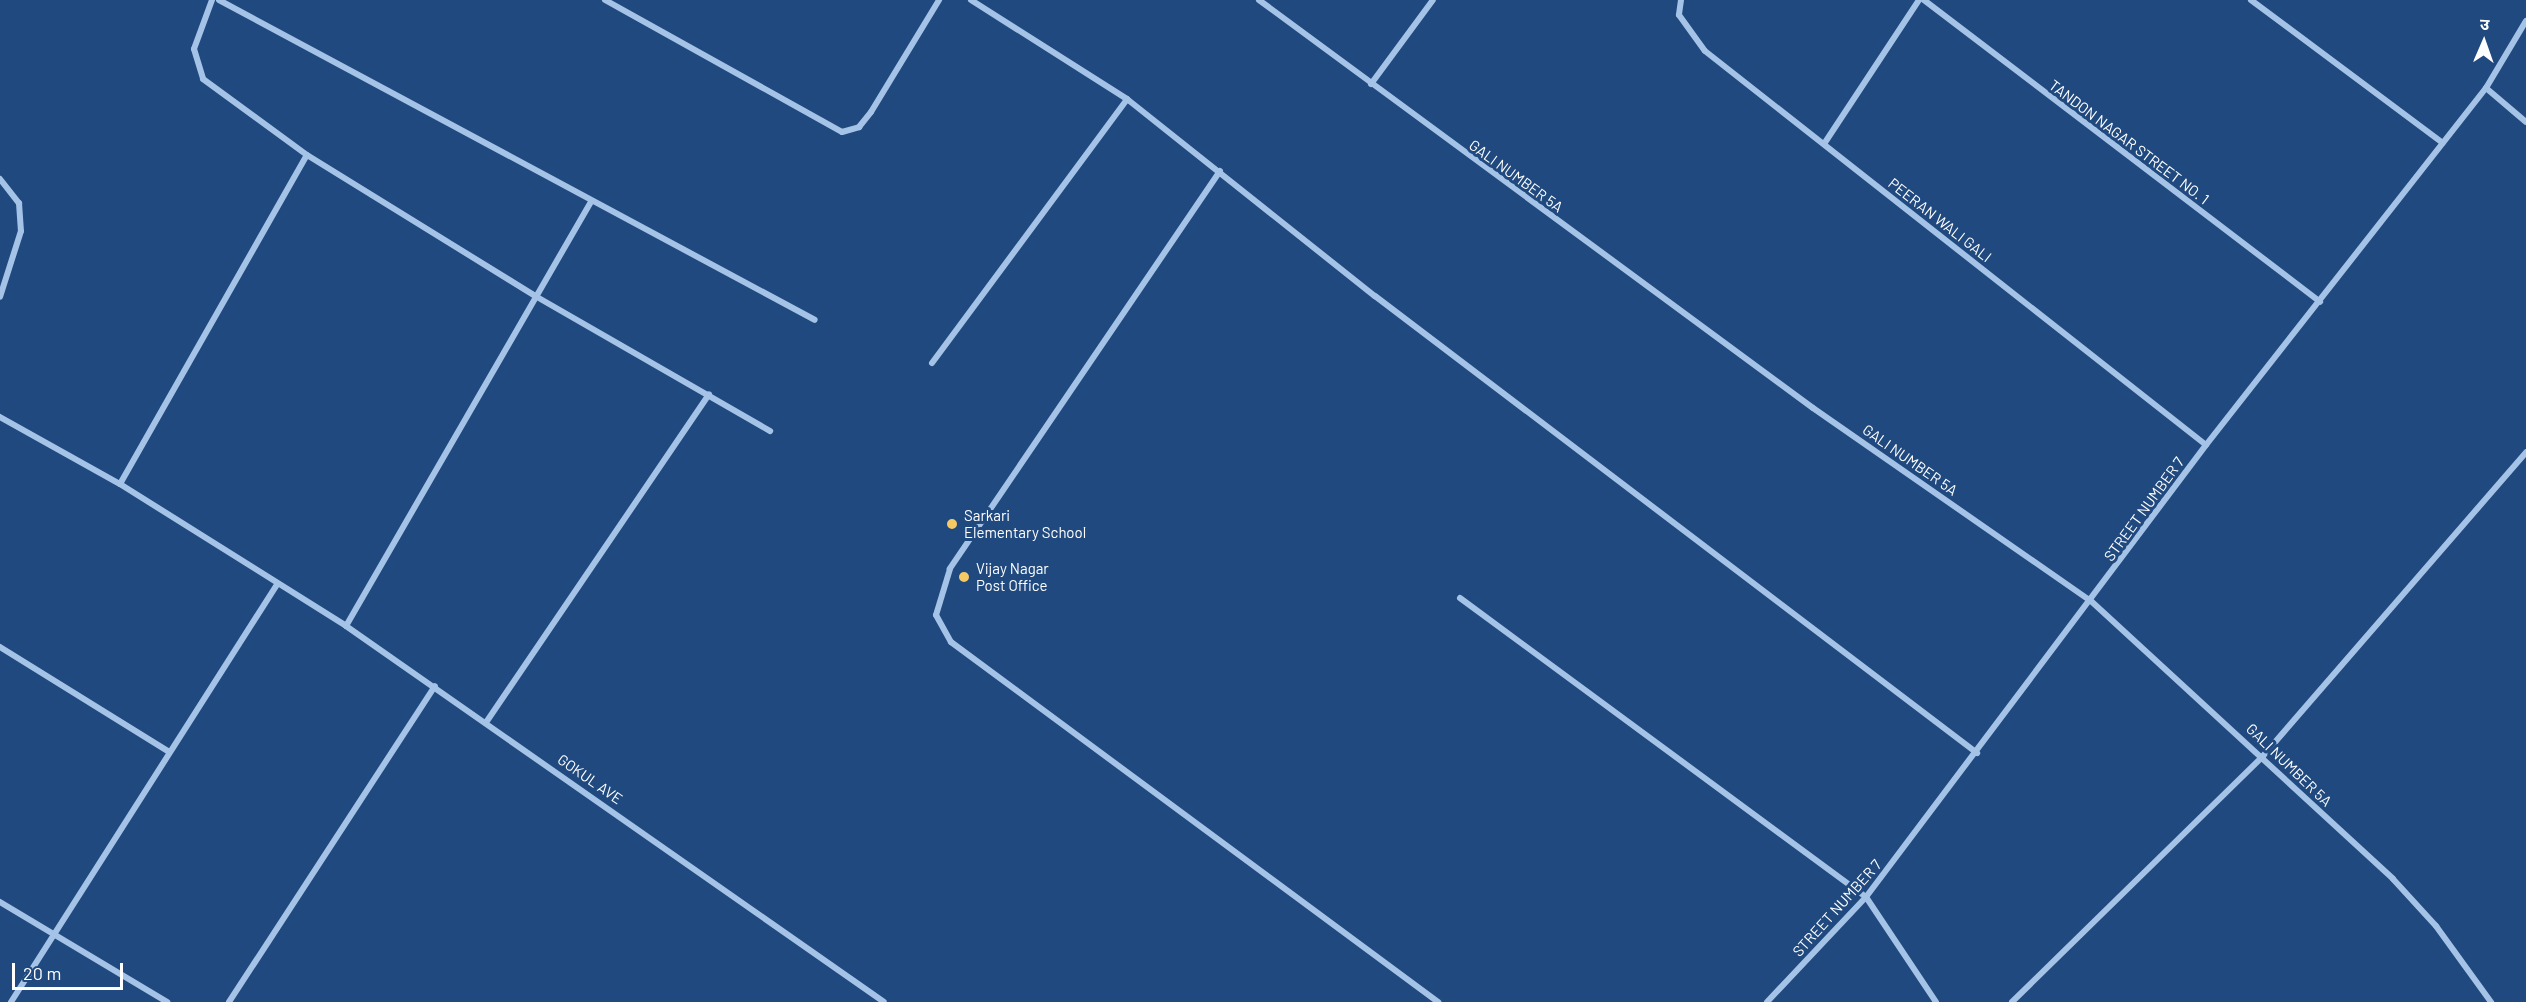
<!DOCTYPE html>
<meta charset="utf-8">
<style>
body{margin:0}
#map{position:relative;width:2526px;height:1002px;overflow:hidden;background:#204a7f;font-family:Barlow,"Noto Sans Devanagari",sans-serif}
div>[style]{position:absolute}
[style*='--x']{left:calc(var(--x)*1px);top:calc(var(--y)*1px);width:calc(var(--w)*1px);rotate:calc(var(--a)*1deg)}
.street>*{height:6px;margin:-3px;padding:0 3px;transform-origin:3px;border-radius:3px;background:#a4c3e7}
.dots>*{width:16px;height:16px;translate:-50% -50%;box-sizing:border-box;border:3px solid #204a7f;border-radius:50%}
span{translate:-50% -50%;white-space:nowrap;text-align:center;line-height:1.15;-webkit-text-stroke:6px #204a7f;paint-order:stroke}
.street-label{font-size:15px;color:#fff}
.poi-label{font-size:15px;color:#fff}
.left{translate:0 -50%;text-align:left}
.north{position:absolute;left:2454px;top:12px;width:60px;height:60px;-webkit-text-stroke:4px #204a7f;paint-order:stroke;rotate:2deg;font-size:16px;font-weight:700;line-height:24px;text-align:center;color:#fff}
.north::after{content:'';display:block;margin:auto;width:21px;height:27px;background:#fff;clip-path:polygon(50% 0,100% 100%,50% 72%,0 100%)}
.scale{position:absolute;left:12px;top:963px;width:111px;height:27px;box-sizing:border-box;border:3px solid #fff;border-top:0;padding-left:8px;font-size:18px;line-height:21px;white-space:nowrap;color:#fff;-webkit-text-stroke:4px #204a7f;paint-order:stroke}
</style>
<div id="map">
<div class="street">
<i style="--x:212;--y:0;--w:52;--a:110.2"></i>
<i style="--x:194;--y:49;--w:31;--a:73"></i>
<i style="--x:203;--y:79;--w:129;--a:36.2"></i>
<i style="--x:307;--y:155;--w:270;--a:31.7"></i>
<i style="--x:537;--y:297;--w:269;--a:29.9"></i>
<i style="--x:219;--y:0;--w:676;--a:28.23"></i>
<i style="--x:605;--y:0;--w:271;--a:29.1"></i>
<i style="--x:842;--y:132;--w:18;--a:-16"></i>
<i style="--x:859;--y:127;--w:19;--a:-51"></i>
<i style="--x:871;--y:112;--w:131;--a:-58.7"></i>
<i style="--x:971;--y:0;--w:185;--a:32.4"></i>
<i style="--x:1127;--y:99;--w:317;--a:38.5"></i>
<i style="--x:1375;--y:296;--w:756;--a:37.2"></i>
<i style="--x:1259;--y:0;--w:688;--a:36.37"></i>
<i style="--x:1813;--y:408;--w:338;--a:34.8"></i>
<i style="--x:2091;--y:601;--w:410;--a:42.6"></i>
<i style="--x:2393;--y:879;--w:64;--a:47.5"></i>
<i style="--x:2436;--y:926;--w:94;--a:54.1"></i>
<i style="--x:1681;--y:0;--w:15;--a:98"></i>
<i style="--x:1679;--y:15;--w:44;--a:54.2"></i>
<i style="--x:1705;--y:51;--w:637;--a:38.18"></i>
<i style="--x:1924;--y:0;--w:498;--a:37.3"></i>
<i style="--x:2251;--y:0;--w:239;--a:36.7"></i>
<i style="--x:1371;--y:84;--w:104;--a:-53.6"></i>
<i style="--x:2486;--y:88;--w:52;--a:40.4"></i>
<i style="--x:1824;--y:144;--w:173;--a:-56.6"></i>
<i style="--x:1220;--y:171;--w:481;--a:124.2"></i>
<i style="--x:950;--y:569;--w:48;--a:106.9"></i>
<i style="--x:936;--y:615;--w:31;--a:61"></i>
<i style="--x:951;--y:642;--w:606;--a:36.47"></i>
<i style="--x:0;--y:179;--w:31;--a:52"></i>
<i style="--x:19;--y:203;--w:28;--a:86"></i>
<i style="--x:21;--y:231;--w:69;--a:107.7"></i>
<i style="--x:932;--y:363;--w:328;--a:-53.5"></i>
<i style="--x:0;--y:417;--w:137;--a:29.2"></i>
<i style="--x:120;--y:484;--w:267;--a:32.1"></i>
<i style="--x:346;--y:626;--w:656;--a:34.95"></i>
<i style="--x:120;--y:484;--w:378;--a:-60.4"></i>
<i style="--x:1460;--y:598;--w:504;--a:36.37"></i>
<i style="--x:1866;--y:897;--w:126;--a:56.3"></i>
<i style="--x:346;--y:626;--w:490;--a:-60"></i>
<i style="--x:0;--y:647;--w:198;--a:31.8"></i>
<i style="--x:487;--y:721;--w:395;--a:-55.8"></i>
<i style="--x:0;--y:902;--w:195;--a:30.9"></i>
<i style="--x:11;--y:1002;--w:495;--a:-57.5"></i>
<i style="--x:229;--y:1002;--w:377;--a:-56.9"></i>
<i style="--x:1767;--y:1002;--w:144;--a:-46.7"></i>
<i style="--x:1866;--y:897;--w:566;--a:-53.05"></i>
<i style="--x:2206;--y:445;--w:454;--a:-51.9"></i>
<i style="--x:2486;--y:88;--w:78;--a:-59.2"></i>
<i style="--x:2012;--y:1002;--w:351;--a:-44.4"></i>
<i style="--x:2263;--y:756;--w:402;--a:-49.1"></i>
</div>
<div class="dots">
<i style="left:952px;top:524px;background:#f5ca65"></i>
<i style="left:964px;top:577px;background:#f5ca65"></i>
</div>
<div class="street-label">
<span style="left:2129px;top:142px;rotate:37deg">TANDON NAGAR STREET NO. 1</span>
<span style="left:1516px;top:176px;rotate:36deg">GALI NUMBER 5A</span>
<span style="left:1940px;top:220px;rotate:38deg">PEERAN WALI GALI</span>
<span style="left:1910px;top:460px;rotate:35deg">GALI NUMBER 5A</span>
<span style="left:2144px;top:509px;rotate:-54deg">STREET NUMBER 7</span>
<span style="left:2289px;top:765px;rotate:44deg">GALI NUMBER 5A</span>
<span style="left:590px;top:779px;rotate:35deg">GOKUL AVE</span>
<span style="left:1837px;top:908px;rotate:-48deg">STREET NUMBER 7</span>
</div>
<div class="poi-label">
<span class="left" style="left:964px;top:524px">Sarkari<br>Elementary School</span>
<span class="left" style="left:976px;top:577px">Vijay Nagar<br>Post Office</span>
</div>
<div class="north">उ</div>
<div class="scale">20 m</div>
</div>
